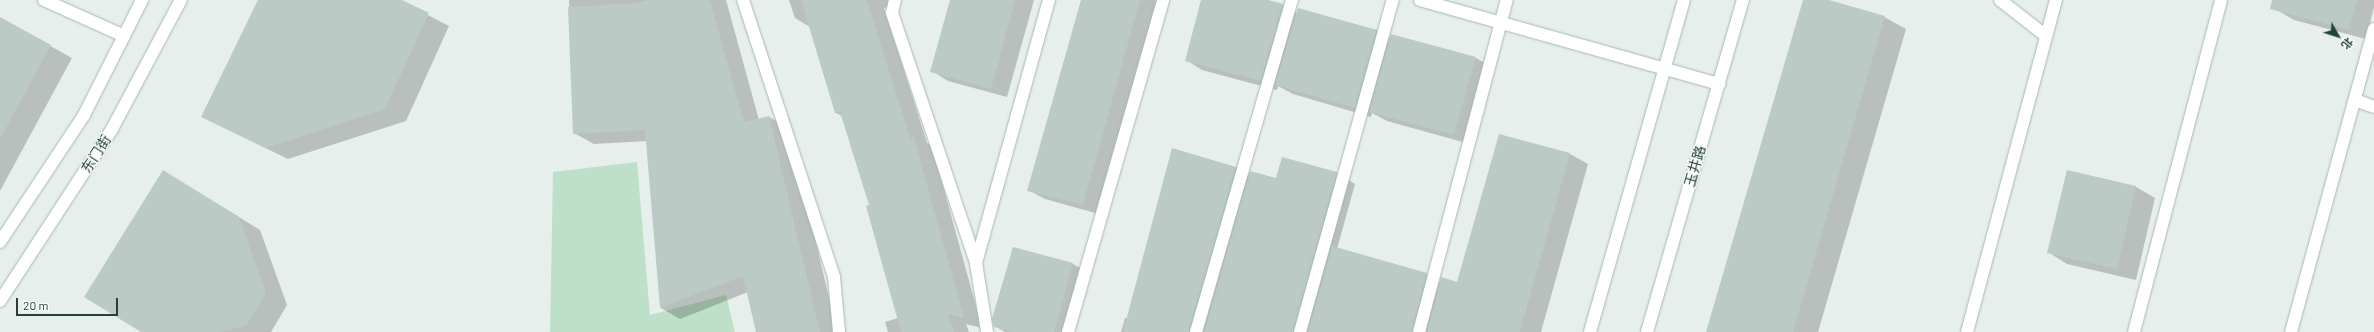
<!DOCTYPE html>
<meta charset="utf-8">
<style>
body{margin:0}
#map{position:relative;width:2374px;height:332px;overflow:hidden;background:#e6efeb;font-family:Barlow,"Noto Sans SC",sans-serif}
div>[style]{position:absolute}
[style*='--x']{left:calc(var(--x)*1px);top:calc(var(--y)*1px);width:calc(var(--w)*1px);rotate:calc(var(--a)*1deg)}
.green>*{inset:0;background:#bfe0c8}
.shadow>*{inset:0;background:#0003}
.building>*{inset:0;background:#bbcac4}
.roads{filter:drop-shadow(0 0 1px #a8b8b2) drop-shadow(0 0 1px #a8b8b2)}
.minor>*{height:12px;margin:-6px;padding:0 6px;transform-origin:6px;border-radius:6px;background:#fff}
.tertiary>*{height:12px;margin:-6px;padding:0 6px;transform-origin:6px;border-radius:6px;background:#fff}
span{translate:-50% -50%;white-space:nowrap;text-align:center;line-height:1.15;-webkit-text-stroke:3px #f7fbf9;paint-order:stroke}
.street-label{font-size:14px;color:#24423a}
.north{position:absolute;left:2318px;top:16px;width:40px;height:40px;-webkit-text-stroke:3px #f7fbf9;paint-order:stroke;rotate:129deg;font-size:11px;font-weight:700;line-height:16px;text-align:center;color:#24423a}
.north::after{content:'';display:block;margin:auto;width:14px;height:18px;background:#24423a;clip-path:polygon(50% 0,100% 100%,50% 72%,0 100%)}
.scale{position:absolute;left:16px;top:298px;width:102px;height:18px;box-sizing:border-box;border:2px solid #24423a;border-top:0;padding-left:5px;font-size:12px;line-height:14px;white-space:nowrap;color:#24423a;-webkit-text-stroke:3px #f7fbf9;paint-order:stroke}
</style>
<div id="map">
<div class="green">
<i style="clip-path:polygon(637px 162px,650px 315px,726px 295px,735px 332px,550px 332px,553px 172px)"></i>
</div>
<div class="shadow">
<i style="clip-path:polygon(260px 0,399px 0,449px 26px,406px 121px,288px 159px,202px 117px)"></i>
<i style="clip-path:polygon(569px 0,726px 0,759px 120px,769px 117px,789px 128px,837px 332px,757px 332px,748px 292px,680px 319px,661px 308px,647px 141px,594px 144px,574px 133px)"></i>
<i style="clip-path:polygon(789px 0,899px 0,898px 4px,884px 8px,927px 143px,932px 146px,982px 328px,966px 324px,969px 332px,888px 332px,885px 322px,898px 318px,871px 206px,842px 116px,836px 113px,810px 27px,795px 18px)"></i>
<i style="clip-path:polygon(951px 0,1034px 0,1007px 97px,948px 81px,932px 71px)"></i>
<i style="clip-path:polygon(1082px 0,1159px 0,1099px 214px,1045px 199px,1028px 190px)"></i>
<i style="clip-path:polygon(1203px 0,1266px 0,1283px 5px,1297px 13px,1377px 30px,1391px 39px,1476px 58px,1492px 67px,1470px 144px,1387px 121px,1372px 113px,1371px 117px,1293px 94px,1278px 86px,1277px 90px,1202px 70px,1186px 60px)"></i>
<i style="clip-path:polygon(1804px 0,1825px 0,1884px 17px,1906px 29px,1818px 332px,1707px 332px)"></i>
<i style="clip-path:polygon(2280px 0,2374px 0,2374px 7px,2366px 39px,2294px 20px,2277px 10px)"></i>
<i style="clip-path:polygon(0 18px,72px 58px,0 191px)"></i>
<i style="clip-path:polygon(1570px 154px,1588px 164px,1541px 332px,1121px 332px,1125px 318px,1128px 318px,1236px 167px,1250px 176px,1277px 179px,1337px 173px,1355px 184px,1337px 249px,1426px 274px,1441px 283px,1458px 283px)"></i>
<i style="clip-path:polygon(163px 171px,260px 230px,287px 305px,271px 332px,143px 332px)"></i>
<i style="clip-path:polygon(2067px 171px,2136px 187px,2155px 198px,2136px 280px,2067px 264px,2048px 252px)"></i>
<i style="clip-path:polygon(1013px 248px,1073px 264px,1089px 273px,1073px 332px,1005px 332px,995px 326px)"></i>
</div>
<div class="building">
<i style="clip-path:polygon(258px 0,402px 0,429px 13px,385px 109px,266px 148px,201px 117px)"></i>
<i style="clip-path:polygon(649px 0,710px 0,744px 122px,769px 116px,820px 332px,756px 332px,743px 276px,660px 308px,645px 130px,573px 134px,568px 7px,637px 3px)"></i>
<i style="clip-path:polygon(801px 0,867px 0,911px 141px,913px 134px,964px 318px,948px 314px,954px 332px,901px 332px,866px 206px,869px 205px,840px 112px,835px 113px)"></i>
<i style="clip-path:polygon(950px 0,1015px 0,991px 89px,930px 72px)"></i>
<i style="clip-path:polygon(1081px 0,1140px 0,1083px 205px,1027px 191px)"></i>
<i style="clip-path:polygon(1201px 0,1268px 0,1283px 4px,1261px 81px,1185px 61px)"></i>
<i style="clip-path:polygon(1803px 0,1829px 0,1885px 16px,1793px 332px,1706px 332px)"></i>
<i style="clip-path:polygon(2272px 0,2357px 0,2349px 30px,2270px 9px)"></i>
<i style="clip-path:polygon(1298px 8px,1377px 30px,1355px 108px,1275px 85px)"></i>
<i style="clip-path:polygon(0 17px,51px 45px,0 139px)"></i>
<i style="clip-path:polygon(1391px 34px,1476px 57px,1454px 135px,1369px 112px)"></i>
<i style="clip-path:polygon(1499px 134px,1570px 153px,1520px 332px,1427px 332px,1441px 277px,1457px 282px)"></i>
<i style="clip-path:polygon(1172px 148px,1236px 167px,1189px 332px,1123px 332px)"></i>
<i style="clip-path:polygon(1282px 157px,1337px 172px,1293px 332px,1204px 332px,1250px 171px,1276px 178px)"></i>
<i style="clip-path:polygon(163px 170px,239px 217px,266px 293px,246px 326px,219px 332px,141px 332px,84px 297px)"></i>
<i style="clip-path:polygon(2067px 170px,2136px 186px,2117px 269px,2047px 253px)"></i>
<i style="clip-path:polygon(1332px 246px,1427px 273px,1412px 332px,1308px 332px)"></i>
<i style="clip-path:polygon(1013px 247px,1073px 263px,1054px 332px,1014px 332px,994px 327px,992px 319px)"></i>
</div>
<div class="roads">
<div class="minor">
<i style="--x:44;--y:0;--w:88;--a:24.2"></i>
<i style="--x:743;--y:0;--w:292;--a:71.8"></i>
<i style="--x:834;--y:277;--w:55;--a:84.8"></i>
<i style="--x:895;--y:0;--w:13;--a:103"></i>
<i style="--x:892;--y:13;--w:264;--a:71.4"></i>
<i style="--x:976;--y:263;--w:70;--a:80.9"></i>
<i style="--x:1420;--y:0;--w:311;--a:15.7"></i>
<i style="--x:2000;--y:0;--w:58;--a:38"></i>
<i style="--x:2355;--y:100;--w:20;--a:20"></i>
<i style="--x:976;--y:263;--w:273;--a:-74.5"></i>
<i style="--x:1068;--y:332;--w:345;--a:-74"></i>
<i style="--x:1196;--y:332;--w:346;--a:-73.9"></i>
<i style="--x:1300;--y:332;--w:345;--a:-74.4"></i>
<i style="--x:1419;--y:332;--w:343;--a:-75.2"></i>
<i style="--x:1967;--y:332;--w:344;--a:-75"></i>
<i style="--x:2134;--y:332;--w:343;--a:-75.3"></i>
<i style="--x:2291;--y:332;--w:314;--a:-74.7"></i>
</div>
<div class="tertiary">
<i style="--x:0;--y:242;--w:152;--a:-56.5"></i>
<i style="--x:84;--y:115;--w:129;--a:-63.2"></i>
<i style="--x:0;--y:301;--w:205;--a:-56.9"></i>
<i style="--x:112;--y:129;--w:146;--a:-61.9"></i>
<i style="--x:1590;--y:332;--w:345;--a:-74.2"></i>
<i style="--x:1647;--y:332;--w:346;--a:-73.9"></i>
</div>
</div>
<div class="street-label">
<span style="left:96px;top:154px;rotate:-57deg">东门街</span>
<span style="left:1695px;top:166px;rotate:-74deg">玉井路</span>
</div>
<div class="north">北</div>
<div class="scale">20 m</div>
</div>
